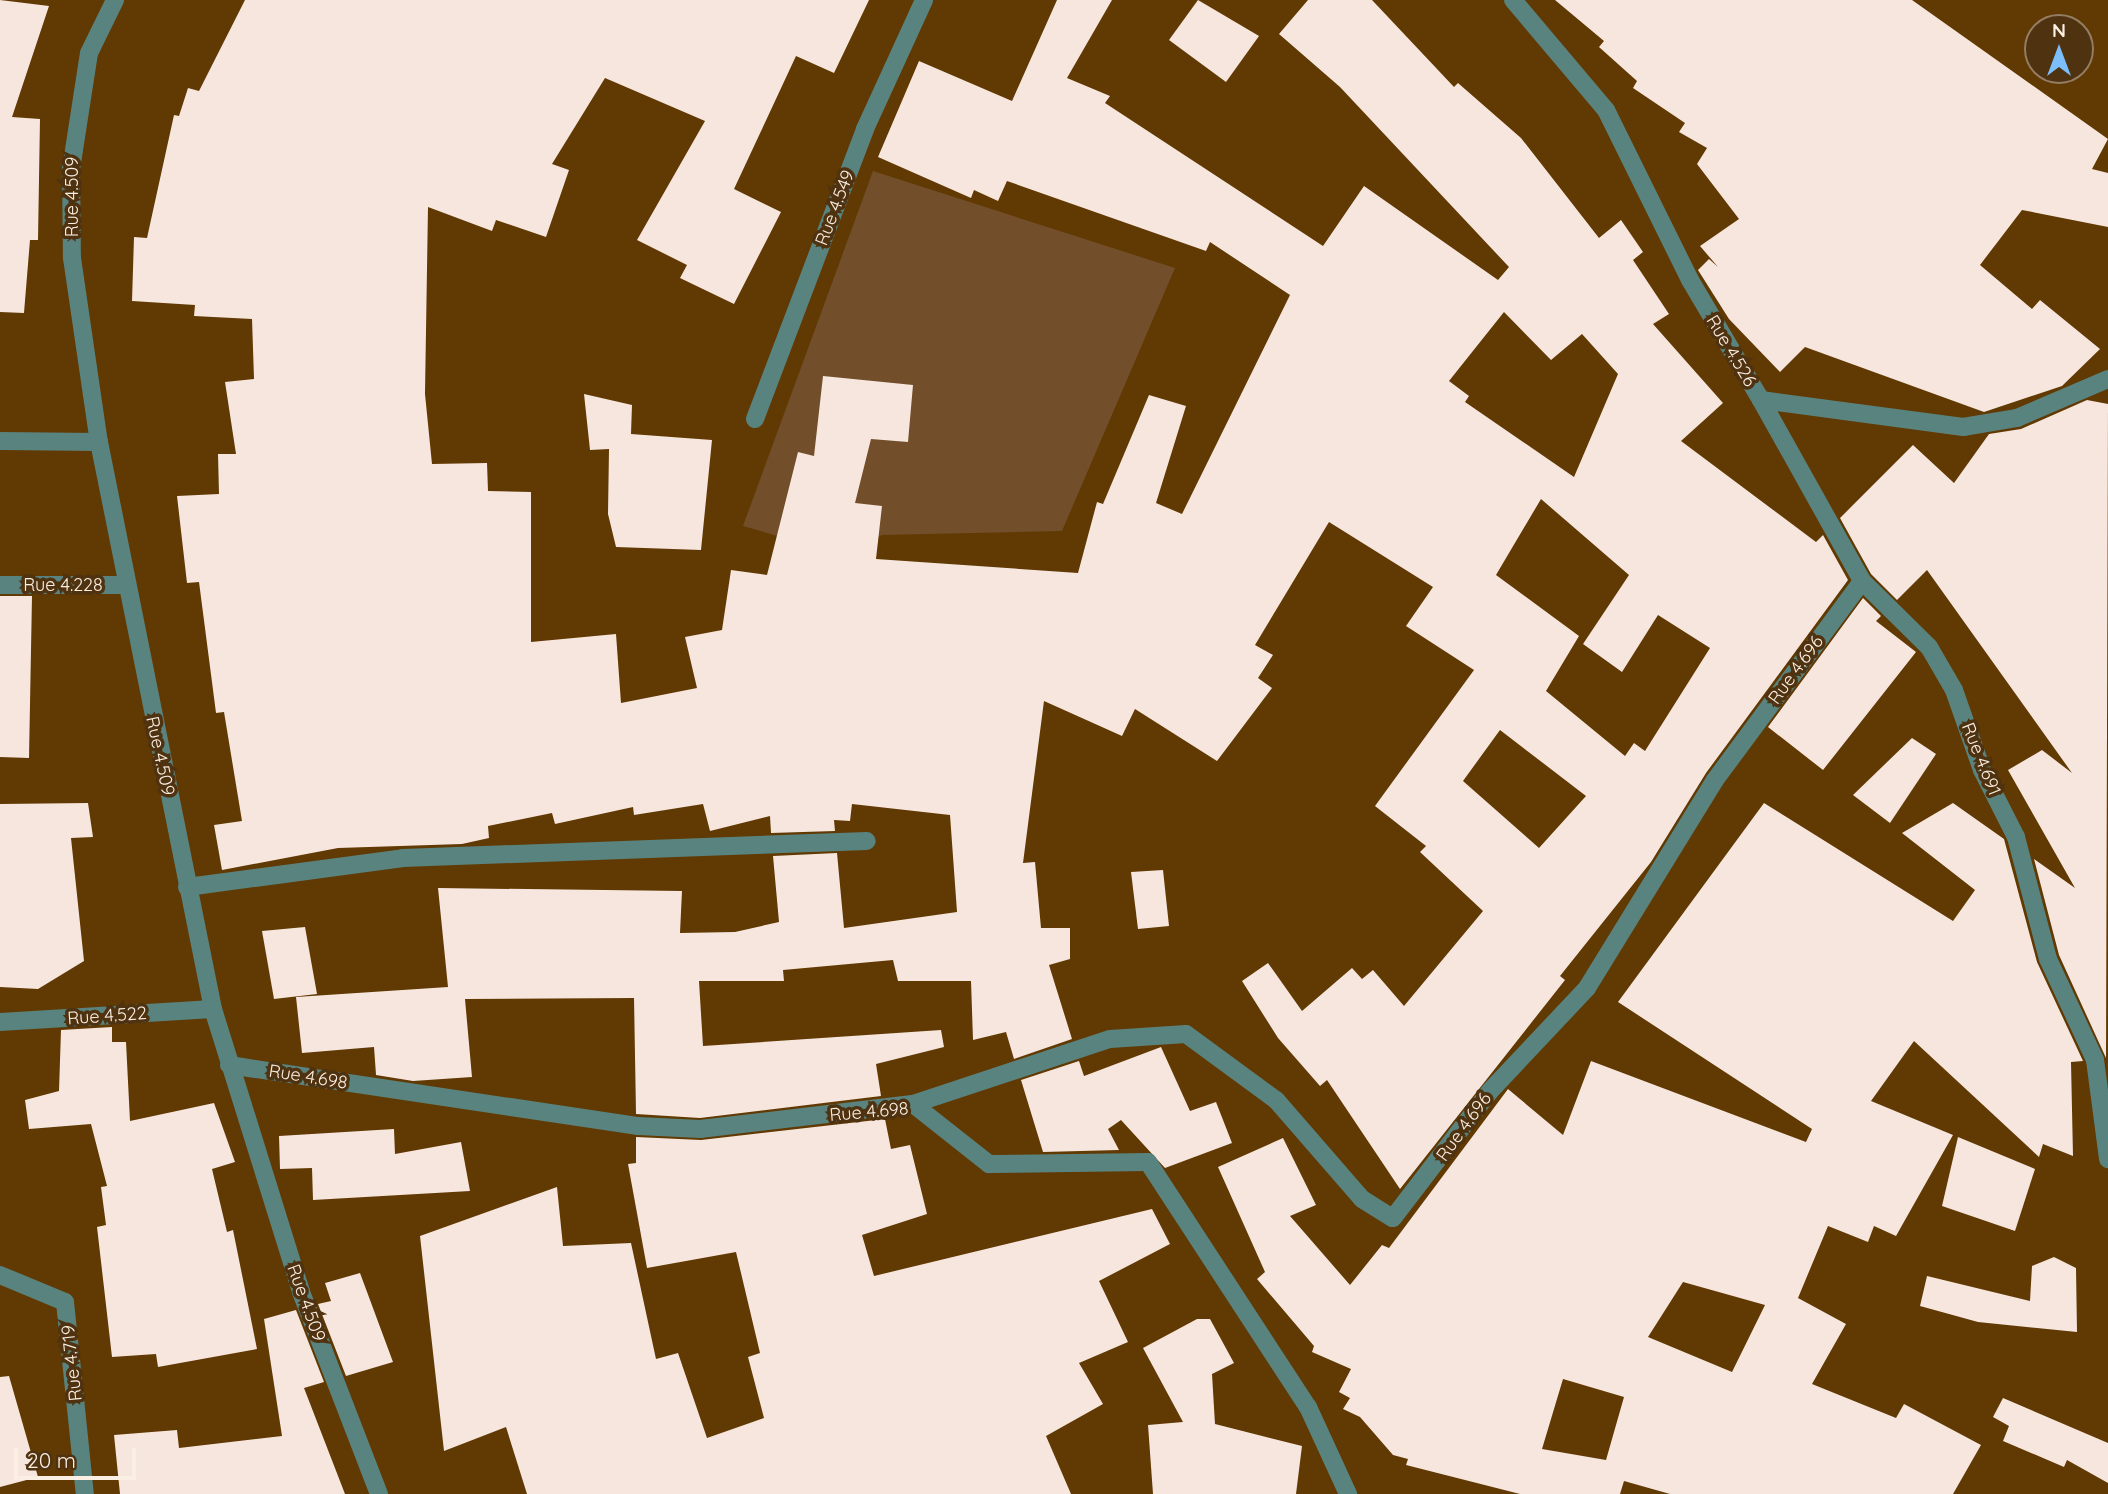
<!DOCTYPE html>
<style>
body{margin:0}
#map{position:relative;width:2108px;height:1494px;overflow:hidden;background:#613902;font-family:Quicksand,sans-serif}
div>[style]{position:absolute}
[style*='--x']{left:calc(var(--x)*1px);top:calc(var(--y)*1px);width:calc(var(--w)*1px);rotate:calc(var(--a)*1deg)}
.green>*{inset:0;background:#724f2a}
.building>*{inset:0;background:#f6e6de}
.minor>*{height:18px;margin:-9px;padding:0 9px;transform-origin:9px;border-radius:9px;background:#59837e}
span{translate:-50% -50%;white-space:nowrap;text-align:center;line-height:1.15;-webkit-text-stroke:7px #4f3210;paint-order:stroke}
.street-label{font-size:18px;color:#fbeee2}
.north{position:absolute;left:2024px;top:14px;width:70px;height:70px;box-sizing:border-box;background:#4f3210;border:2px solid #947d64;border-radius:50%;rotate:0deg;font-size:19px;font-weight:700;line-height:28px;text-align:center;color:#fbeee2}
.north::after{content:'';display:block;margin:auto;width:24px;height:32px;background:#7cbef9;clip-path:polygon(50% 0,100% 100%,50% 72%,0 100%)}
.scale{position:absolute;left:14px;top:1448px;width:122px;height:32px;box-sizing:border-box;border:4px solid #fbeee2;border-top:0;padding-left:9px;font-size:21px;line-height:24px;white-space:nowrap;color:#fbeee2;-webkit-text-stroke:5px #4f3210;paint-order:stroke}
</style>
<div id="map">
<div class="green">
<i style="clip-path:polygon(873px 171px,1175px 268px,1062px 531px,882px 535px,846px 556px,743px 526px)"></i>
</div>
<div class="building">
<i style="clip-path:polygon(0 0,49px 6px,12px 117px,40px 119px,38px 240px,30px 240px,24px 313px,0 312px)"></i>
<i style="clip-path:polygon(evenodd,245px 0,869px 0,834px 73px,796px 56px,734px 189px,781px 212px,734px 304px,680px 278px,687px 265px,637px 240px,705px 121px,605px 78px,552px 164px,569px 170px,546px 237px,496px 220px,492px 231px,428px 207px,425px 394px,432px 464px,487px 463px,488px 491px,531px 492px,531px 642px,616px 634px,621px 703px,697px 688px,685px 637px,722px 630px,731px 570px,767px 575px,798px 452px,814px 456px,823px 376px,913px 385px,908px 442px,871px 439px,855px 503px,882px 506px,876px 559px,1078px 573px,1097px 502px,1103px 504px,1149px 395px,1186px 406px,1156px 503px,1182px 514px,1290px 295px,1210px 242px,1206px 251px,1007px 181px,998px 201px,974px 190px,971px 198px,878px 157px,919px 61px,1012px 101px,1057px 0,1112px 0,1067px 78px,1110px 96px,1105px 103px,1323px 246px,1364px 186px,1498px 280px,1509px 267px,1340px 87px,1279px 34px,1308px 0,1372px 0,1454px 87px,1458px 83px,1521px 138px,1599px 238px,1621px 220px,1643px 252px,1633px 260px,1669px 314px,1653px 324px,1723px 403px,1681px 441px,1816px 542px,1823px 535px,1848px 580px,1706px 773px,1651px 862px,1560px 976px,1565px 980px,1400px 1189px,1327px 1080px,1320px 1086px,1278px 1038px,1242px 981px,1268px 963px,1302px 1011px,1352px 968px,1362px 979px,1373px 970px,1404px 1006px,1483px 911px,1420px 852px,1426px 846px,1375px 806px,1474px 670px,1406px 626px,1433px 587px,1329px 522px,1255px 645px,1273px 655px,1258px 678px,1272px 688px,1217px 761px,1135px 709px,1122px 736px,1044px 701px,1023px 863px,1035px 862px,1041px 928px,1070px 928px,1070px 959px,1049px 965px,1072px 1039px,1014px 1059px,1006px 1032px,973px 1040px,971px 981px,898px 981px,893px 960px,783px 970px,784px 981px,699px 981px,703px 1046px,941px 1030px,944px 1047px,876px 1064px,881px 1096px,700px 1118px,636px 1114px,634px 998px,465px 999px,472px 1077px,413px 1081px,376px 1075px,374px 1047px,302px 1053px,296px 997px,448px 987px,438px 888px,682px 891px,680px 933px,735px 932px,779px 922px,773px 856px,837px 853px,844px 928px,957px 912px,950px 815px,852px 804px,850px 821px,834px 820px,835px 831px,771px 833px,770px 816px,710px 831px,703px 804px,634px 815px,633px 807px,555px 824px,552px 813px,488px 826px,489px 838px,462px 844px,338px 848px,222px 870px,214px 825px,242px 821px,224px 712px,216px 713px,199px 582px,187px 583px,177px 496px,219px 494px,218px 454px,236px 454px,225px 382px,254px 379px,252px 319px,194px 316px,195px 305px,132px 301px,134px 237px,147px 238px,174px 115px,179px 116px,188px 88px,199px 91px,245px 0,1504px 312px,1551px 360px,1582px 334px,1618px 374px,1574px 477px,1465px 402px,1469px 396px,1449px 381px,1504px 312px,245px 0,1541px 499px,1629px 575px,1583px 644px,1622px 672px,1658px 615px,1710px 648px,1645px 751px,1634px 743px,1625px 756px,1546px 691px,1579px 636px,1496px 575px,1541px 499px,245px 0,1500px 730px,1586px 796px,1539px 848px,1463px 781px,1500px 730px)"></i>
<i style="clip-path:polygon(1198px 0,1259px 36px,1226px 82px,1169px 40px)"></i>
<i style="clip-path:polygon(1555px 0,1912px 0,2108px 139px,2092px 169px,2108px 173px,2108px 227px,2022px 210px,1980px 265px,2032px 309px,2040px 300px,2100px 349px,2062px 386px,1984px 412px,1805px 347px,1780px 372px,1729px 319px,1698px 270px,1709px 259px,1718px 267px,1700px 246px,1739px 219px,1697px 164px,1707px 148px,1679px 132px,1685px 123px,1633px 88px,1637px 81px,1599px 47px,1604px 41px)"></i>
<i style="clip-path:polygon(584px 394px,632px 405px,631px 434px,712px 440px,701px 550px,616px 547px,608px 514px,609px 449px,590px 450px)"></i>
<i style="clip-path:polygon(2087px 400px,2108px 404px,2106px 1058px,2059px 955px,2034px 859px,2075px 888px,2008px 770px,2042px 750px,2072px 773px,1927px 570px,1897px 600px,1871px 574px,1840px 518px,1913px 445px,1954px 483px,1989px 434px,2021px 429px)"></i>
<i style="clip-path:polygon(0 596px,32px 596px,29px 758px,0 757px)"></i>
<i style="clip-path:polygon(1863px 598px,1881px 616px,1876px 621px,1916px 652px,1823px 770px,1768px 727px)"></i>
<i style="clip-path:polygon(1912px 738px,1936px 754px,1890px 823px,1853px 795px)"></i>
<i style="clip-path:polygon(88px 803px,93px 837px,71px 838px,84px 961px,38px 989px,0 987px,0 804px)"></i>
<i style="clip-path:polygon(evenodd,1764px 803px,1953px 921px,1975px 890px,1902px 833px,1953px 803px,2004px 839px,2037px 962px,2083px 1061px,2071px 1062px,2073px 1156px,2043px 1144px,2039px 1157px,1914px 1041px,1871px 1101px,1953px 1135px,1896px 1236px,1874px 1226px,1868px 1242px,1828px 1226px,1798px 1298px,1846px 1324px,1812px 1384px,1896px 1418px,1904px 1404px,1981px 1445px,1953px 1494px,1670px 1494px,1624px 1481px,1620px 1494px,1520px 1494px,1406px 1465px,1408px 1459px,1393px 1455px,1360px 1417px,1343px 1409px,1350px 1398px,1339px 1392px,1351px 1369px,1312px 1352px,1314px 1346px,1257px 1279px,1265px 1272px,1218px 1167px,1283px 1138px,1316px 1205px,1290px 1216px,1350px 1285px,1382px 1245px,1389px 1248px,1508px 1089px,1563px 1135px,1591px 1061px,1806px 1142px,1812px 1129px,1618px 1002px,1764px 803px,1683px 1282px,1765px 1305px,1732px 1372px,1648px 1337px,1683px 1282px,1764px 803px,1563px 1379px,1624px 1397px,1606px 1460px,1542px 1449px,1563px 1379px)"></i>
<i style="clip-path:polygon(1163px 870px,1169px 926px,1138px 929px,1131px 872px)"></i>
<i style="clip-path:polygon(305px 927px,317px 994px,274px 999px,262px 931px)"></i>
<i style="clip-path:polygon(112px 1027px,112px 1042px,126px 1042px,130px 1121px,214px 1103px,235px 1162px,212px 1169px,227px 1232px,233px 1230px,257px 1349px,158px 1367px,156px 1354px,112px 1357px,97px 1227px,106px 1225px,101px 1187px,107px 1186px,91px 1124px,29px 1129px,25px 1100px,59px 1091px,61px 1030px)"></i>
<i style="clip-path:polygon(1161px 1047px,1190px 1111px,1216px 1102px,1232px 1143px,1165px 1168px,1121px 1120px,1108px 1129px,1119px 1150px,1043px 1152px,1021px 1080px,1079px 1061px,1084px 1076px)"></i>
<i style="clip-path:polygon(885px 1119px,891px 1149px,910px 1145px,927px 1214px,862px 1235px,874px 1276px,1152px 1209px,1170px 1244px,1099px 1281px,1128px 1342px,1079px 1363px,1103px 1404px,1046px 1436px,1071px 1494px,527px 1494px,506px 1427px,444px 1451px,420px 1236px,557px 1187px,563px 1246px,631px 1243px,656px 1359px,678px 1353px,707px 1438px,764px 1418px,748px 1357px,760px 1353px,736px 1252px,647px 1268px,628px 1164px,636px 1163px,636px 1137px,701px 1140px)"></i>
<i style="clip-path:polygon(394px 1129px,395px 1154px,461px 1142px,470px 1191px,313px 1200px,312px 1168px,280px 1169px,279px 1136px)"></i>
<i style="clip-path:polygon(1958px 1137px,2035px 1169px,2015px 1231px,1942px 1206px)"></i>
<i style="clip-path:polygon(2054px 1257px,2076px 1268px,2077px 1332px,1978px 1322px,1920px 1306px,1927px 1276px,2030px 1301px,2032px 1266px)"></i>
<i style="clip-path:polygon(360px 1273px,393px 1362px,346px 1376px,318px 1304px,331px 1301px,325px 1283px)"></i>
<i style="clip-path:polygon(296px 1310px,324px 1382px,304px 1388px,345px 1494px,120px 1494px,114px 1435px,177px 1430px,179px 1448px,282px 1436px,264px 1319px)"></i>
<i style="clip-path:polygon(1197px 1319px,1210px 1319px,1234px 1363px,1212px 1374px,1215px 1424px,1302px 1446px,1296px 1494px,1153px 1494px,1148px 1425px,1183px 1422px,1143px 1348px)"></i>
<i style="clip-path:polygon(9px 1376px,38px 1477px,0 1487px,0 1377px)"></i>
<i style="clip-path:polygon(2003px 1398px,2108px 1443px,2108px 1483px,2067px 1460px,2064px 1467px,2003px 1441px,2009px 1426px,1993px 1417px)"></i>
</div>
<div class="minor">
<i style="--x:115;--y:0;--w:59;--a:116.1"></i>
<i style="--x:89;--y:53;--w:117;--a:98.8"></i>
<i style="--x:71;--y:169;--w:89;--a:89.4"></i>
<i style="--x:72;--y:258;--w:186;--a:81.7"></i>
<i style="--x:99;--y:442;--w:578;--a:78.63"></i>
<i style="--x:213;--y:1009;--w:296;--a:72.7"></i>
<i style="--x:301;--y:1292;--w:217;--a:68.9"></i>
<i style="--x:1513;--y:0;--w:144;--a:49.8"></i>
<i style="--x:1606;--y:110;--w:190;--a:63.7"></i>
<i style="--x:1690;--y:280;--w:139;--a:59.4"></i>
<i style="--x:1761;--y:400;--w:204;--a:7.6"></i>
<i style="--x:1963;--y:427;--w:55;--a:-9.5"></i>
<i style="--x:2017;--y:418;--w:99;--a:-23.2"></i>
<i style="--x:1761;--y:400;--w:207;--a:60.8"></i>
<i style="--x:1862;--y:581;--w:94;--a:44.6"></i>
<i style="--x:1929;--y:647;--w:50;--a:59.8"></i>
<i style="--x:1954;--y:690;--w:85;--a:70.7"></i>
<i style="--x:1982;--y:770;--w:75;--a:63.1"></i>
<i style="--x:2016;--y:837;--w:126;--a:75.3"></i>
<i style="--x:2048;--y:959;--w:111;--a:65"></i>
<i style="--x:2095;--y:1060;--w:100;--a:82.5"></i>
<i style="--x:755;--y:419;--w:310;--a:-69.2"></i>
<i style="--x:865;--y:129;--w:142;--a:-65.4"></i>
<i style="--x:0;--y:441;--w:99;--a:0.6"></i>
<i style="--x:0;--y:585;--w:125;--a:0"></i>
<i style="--x:187;--y:887;--w:218;--a:-7.6"></i>
<i style="--x:403;--y:858;--w:464;--a:-2.1"></i>
<i style="--x:0;--y:1022;--w:213;--a:-3.5"></i>
<i style="--x:229;--y:1065;--w:414;--a:8.5"></i>
<i style="--x:638;--y:1126;--w:62;--a:2.8"></i>
<i style="--x:700;--y:1129;--w:214;--a:-6.7"></i>
<i style="--x:913;--y:1104;--w:97;--a:38.3"></i>
<i style="--x:989;--y:1164;--w:159;--a:-0.7"></i>
<i style="--x:1148;--y:1162;--w:293;--a:56.9"></i>
<i style="--x:1308;--y:1407;--w:96;--a:65.3"></i>
<i style="--x:913;--y:1104;--w:207;--a:-18.3"></i>
<i style="--x:1110;--y:1039;--w:76;--a:-3.8"></i>
<i style="--x:1186;--y:1034;--w:112;--a:36.3"></i>
<i style="--x:1276;--y:1100;--w:131;--a:49"></i>
<i style="--x:1362;--y:1199;--w:36;--a:32"></i>
<i style="--x:1393;--y:1218;--w:160;--a:-52.6"></i>
<i style="--x:1490;--y:1091;--w:141;--a:-46.7"></i>
<i style="--x:1587;--y:988;--w:244;--a:-58.4"></i>
<i style="--x:1715;--y:780;--w:247;--a:-53.5"></i>
<i style="--x:0;--y:1275;--w:70;--a:22.6"></i>
<i style="--x:65;--y:1302;--w:193;--a:84.1"></i>
</div>
<div class="street-label">
<span style="left:72px;top:197px;rotate:-90deg">Rue 4.509</span>
<span style="left:835px;top:208px;rotate:-69deg">Rue 4.549</span>
<span style="left:1731px;top:351px;rotate:59deg">Rue 4.526</span>
<span style="left:63px;top:585px">Rue 4.228</span>
<span style="left:1796px;top:670px;rotate:-54deg">Rue 4.696</span>
<span style="left:160px;top:756px;rotate:78deg">Rue 4.509</span>
<span style="left:1981px;top:759px;rotate:68deg">Rue 4.691</span>
<span style="left:107px;top:1016px;rotate:-4deg">Rue 4.522</span>
<span style="left:308px;top:1077px;rotate:9deg">Rue 4.698</span>
<span style="left:869px;top:1112px;rotate:-5deg">Rue 4.698</span>
<span style="left:1464px;top:1127px;rotate:-54deg">Rue 4.696</span>
<span style="left:306px;top:1303px;rotate:70deg">Rue 4.509</span>
<span style="left:72px;top:1363px;rotate:-96deg">Rue 4.719</span>
</div>
<div class="north">N</div>
<div class="scale">20 m</div>
</div>
